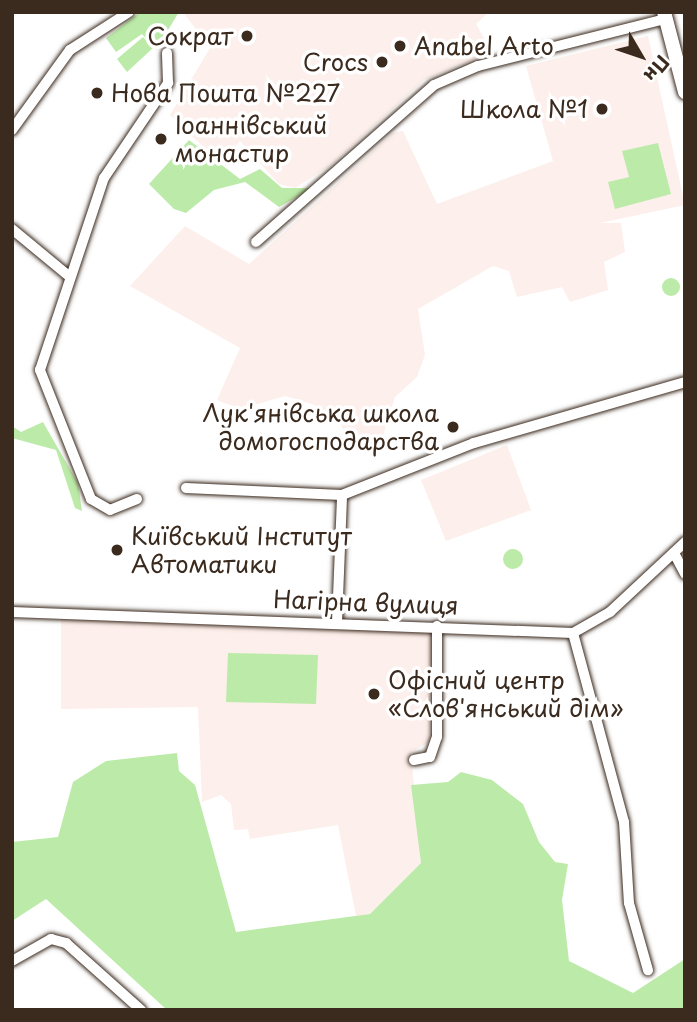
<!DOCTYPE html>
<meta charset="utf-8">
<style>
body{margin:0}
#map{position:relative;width:697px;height:1022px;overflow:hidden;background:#fff;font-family:"Playpen Sans",sans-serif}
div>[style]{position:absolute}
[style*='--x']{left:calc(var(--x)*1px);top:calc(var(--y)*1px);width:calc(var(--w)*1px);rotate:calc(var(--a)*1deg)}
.built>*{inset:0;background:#fdefeb}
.green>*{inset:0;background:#bceba9}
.round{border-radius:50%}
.roads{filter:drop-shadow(0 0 2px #3b2a1e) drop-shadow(0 0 2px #3b2a1e)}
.street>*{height:10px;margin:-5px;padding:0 5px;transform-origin:5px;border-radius:5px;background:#fff}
.secondary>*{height:14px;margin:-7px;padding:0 7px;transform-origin:7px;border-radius:7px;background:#fff}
.dots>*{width:19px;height:19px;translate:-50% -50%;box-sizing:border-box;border:4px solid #fff;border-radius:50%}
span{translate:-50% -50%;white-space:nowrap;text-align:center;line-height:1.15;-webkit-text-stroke:7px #fff;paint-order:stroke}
.poi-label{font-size:24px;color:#3b2a1e}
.right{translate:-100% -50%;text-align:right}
.left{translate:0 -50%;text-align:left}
.street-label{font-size:24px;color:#3b2a1e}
.frame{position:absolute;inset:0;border:14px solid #3b2a1e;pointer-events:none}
.north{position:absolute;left:606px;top:21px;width:70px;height:70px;-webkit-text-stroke:5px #fff;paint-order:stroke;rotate:129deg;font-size:19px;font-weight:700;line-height:28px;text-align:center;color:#3b2a1e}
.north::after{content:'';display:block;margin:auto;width:24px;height:32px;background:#3b2a1e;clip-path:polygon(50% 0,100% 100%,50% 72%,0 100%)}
</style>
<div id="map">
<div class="built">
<i style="clip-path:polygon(183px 12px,489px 12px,476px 24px,492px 52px,424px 80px,330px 166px,295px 188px,279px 184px,240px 141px,220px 163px,170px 115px,210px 48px)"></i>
<i style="clip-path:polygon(648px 36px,685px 205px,600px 223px,621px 223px,625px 252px,604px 262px,608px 290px,570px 302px,562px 287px,517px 297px,509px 271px,493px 266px,418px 309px,425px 355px,417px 377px,395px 397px,383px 435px,371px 450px,357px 452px,336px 417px,312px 404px,285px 396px,240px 409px,217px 400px,240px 348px,130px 286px,185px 226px,249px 264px,393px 133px,403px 131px,437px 204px,553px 161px,526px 66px)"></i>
<i style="clip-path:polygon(507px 445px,531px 510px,446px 541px,421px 480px)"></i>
<i style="clip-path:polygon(61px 618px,432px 632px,429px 742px,411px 752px,421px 863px,370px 914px,356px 916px,338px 825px,250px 839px,248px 829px,234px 830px,231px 804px,221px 795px,202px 802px,198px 707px,61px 709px)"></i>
</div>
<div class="green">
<i style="clip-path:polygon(140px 12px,179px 12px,156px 50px,142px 34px,116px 52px,106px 38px)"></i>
<i style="clip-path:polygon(143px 37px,153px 48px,127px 72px,117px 59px)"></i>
<i style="clip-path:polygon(189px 140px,240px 179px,260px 169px,282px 188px,313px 188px,279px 207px,245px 182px,214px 190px,186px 213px,174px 209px,149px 184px)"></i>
<i style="clip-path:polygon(658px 143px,671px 194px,615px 209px,608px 182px,629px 177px,622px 151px)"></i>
<i class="round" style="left:662px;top:278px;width:18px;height:18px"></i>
<i style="clip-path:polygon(43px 422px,78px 483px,82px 511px,75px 508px,56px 450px,12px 438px,12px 426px,21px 432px)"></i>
<i class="round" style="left:503px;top:549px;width:20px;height:20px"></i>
<i style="clip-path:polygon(228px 653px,318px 655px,316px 704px,226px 702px)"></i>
<i style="clip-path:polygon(177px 753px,179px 771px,195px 785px,236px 932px,370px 914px,421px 863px,411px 785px,448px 782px,461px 772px,492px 780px,523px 804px,539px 842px,555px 862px,568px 864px,562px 900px,569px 961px,633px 993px,685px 959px,685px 1010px,167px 1010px,46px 899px,12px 921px,12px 842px,58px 837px,73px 782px,106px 761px)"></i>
</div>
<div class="roads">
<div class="street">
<i style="--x:12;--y:130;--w:99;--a:-54.1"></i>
<i style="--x:70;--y:50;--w:70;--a:-32.8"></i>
<i style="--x:12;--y:229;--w:75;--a:39.6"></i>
<i style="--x:256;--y:242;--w:237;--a:-41.4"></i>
<i style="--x:434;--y:85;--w:48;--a:-23.4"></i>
<i style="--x:478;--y:66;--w:193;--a:-14.1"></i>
<i style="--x:186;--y:488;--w:156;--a:2.6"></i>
<i style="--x:342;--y:495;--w:142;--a:-21.5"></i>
<i style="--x:474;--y:443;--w:220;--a:-16.1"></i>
<i style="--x:137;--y:499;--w:29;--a:158"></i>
<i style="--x:110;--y:510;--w:22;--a:-150"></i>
<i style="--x:91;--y:499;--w:139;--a:-111.6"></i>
<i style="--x:40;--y:370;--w:202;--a:-71.6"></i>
<i style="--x:104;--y:178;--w:115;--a:-56"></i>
<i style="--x:168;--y:83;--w:30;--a:-92"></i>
<i style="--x:674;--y:553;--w:24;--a:62"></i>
<i style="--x:12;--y:612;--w:561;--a:2.14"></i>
<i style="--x:573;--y:633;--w:43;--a:-29.6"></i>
<i style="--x:610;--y:612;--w:103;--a:-43"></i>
<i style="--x:337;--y:622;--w:127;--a:-87.7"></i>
<i style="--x:573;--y:633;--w:196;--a:74.9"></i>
<i style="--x:624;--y:822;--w:81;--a:86.5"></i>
<i style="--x:629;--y:903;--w:70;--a:74.2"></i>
<i style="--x:414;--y:760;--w:16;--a:-11"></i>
<i style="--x:430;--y:757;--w:21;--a:-71"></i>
<i style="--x:437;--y:737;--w:111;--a:-90"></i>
<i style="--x:12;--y:961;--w:45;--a:-29.4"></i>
<i style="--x:51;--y:939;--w:16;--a:15"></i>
<i style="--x:66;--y:943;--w:101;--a:41.8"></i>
</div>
<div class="secondary">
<i style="--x:664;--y:12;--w:83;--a:75.3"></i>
</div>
</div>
<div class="dots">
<i style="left:247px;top:36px;background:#3b2a1e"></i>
<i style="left:400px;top:46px;background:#3b2a1e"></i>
<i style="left:382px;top:62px;background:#3b2a1e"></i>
<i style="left:97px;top:93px;background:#3b2a1e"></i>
<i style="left:602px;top:109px;background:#3b2a1e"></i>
<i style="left:161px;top:139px;background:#3b2a1e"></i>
<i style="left:453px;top:427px;background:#3b2a1e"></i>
<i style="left:117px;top:550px;background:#3b2a1e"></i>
<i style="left:374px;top:694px;background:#3b2a1e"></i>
</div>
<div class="poi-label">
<span class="right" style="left:233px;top:36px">Сократ</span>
<span class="left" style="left:414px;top:46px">Anabel Arto</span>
<span class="right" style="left:368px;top:62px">Crocs</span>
<span class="left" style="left:111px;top:93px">Нова Пошта №227</span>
<span class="right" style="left:588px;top:109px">Школа №1</span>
<span class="left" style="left:175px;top:139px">Іоаннівський<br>монастир</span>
<span class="right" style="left:439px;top:427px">Лук'янівська школа<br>домогосподарства</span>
<span class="left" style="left:131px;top:550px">Київський Інститут<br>Автоматики</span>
<span class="left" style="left:388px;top:694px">Офісний центр<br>«Слов'янський дім»</span>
</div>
<div class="street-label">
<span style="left:366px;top:602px;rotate:2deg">Нагірна вулиця</span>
</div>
<div class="frame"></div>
<div class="north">Пн</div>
</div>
